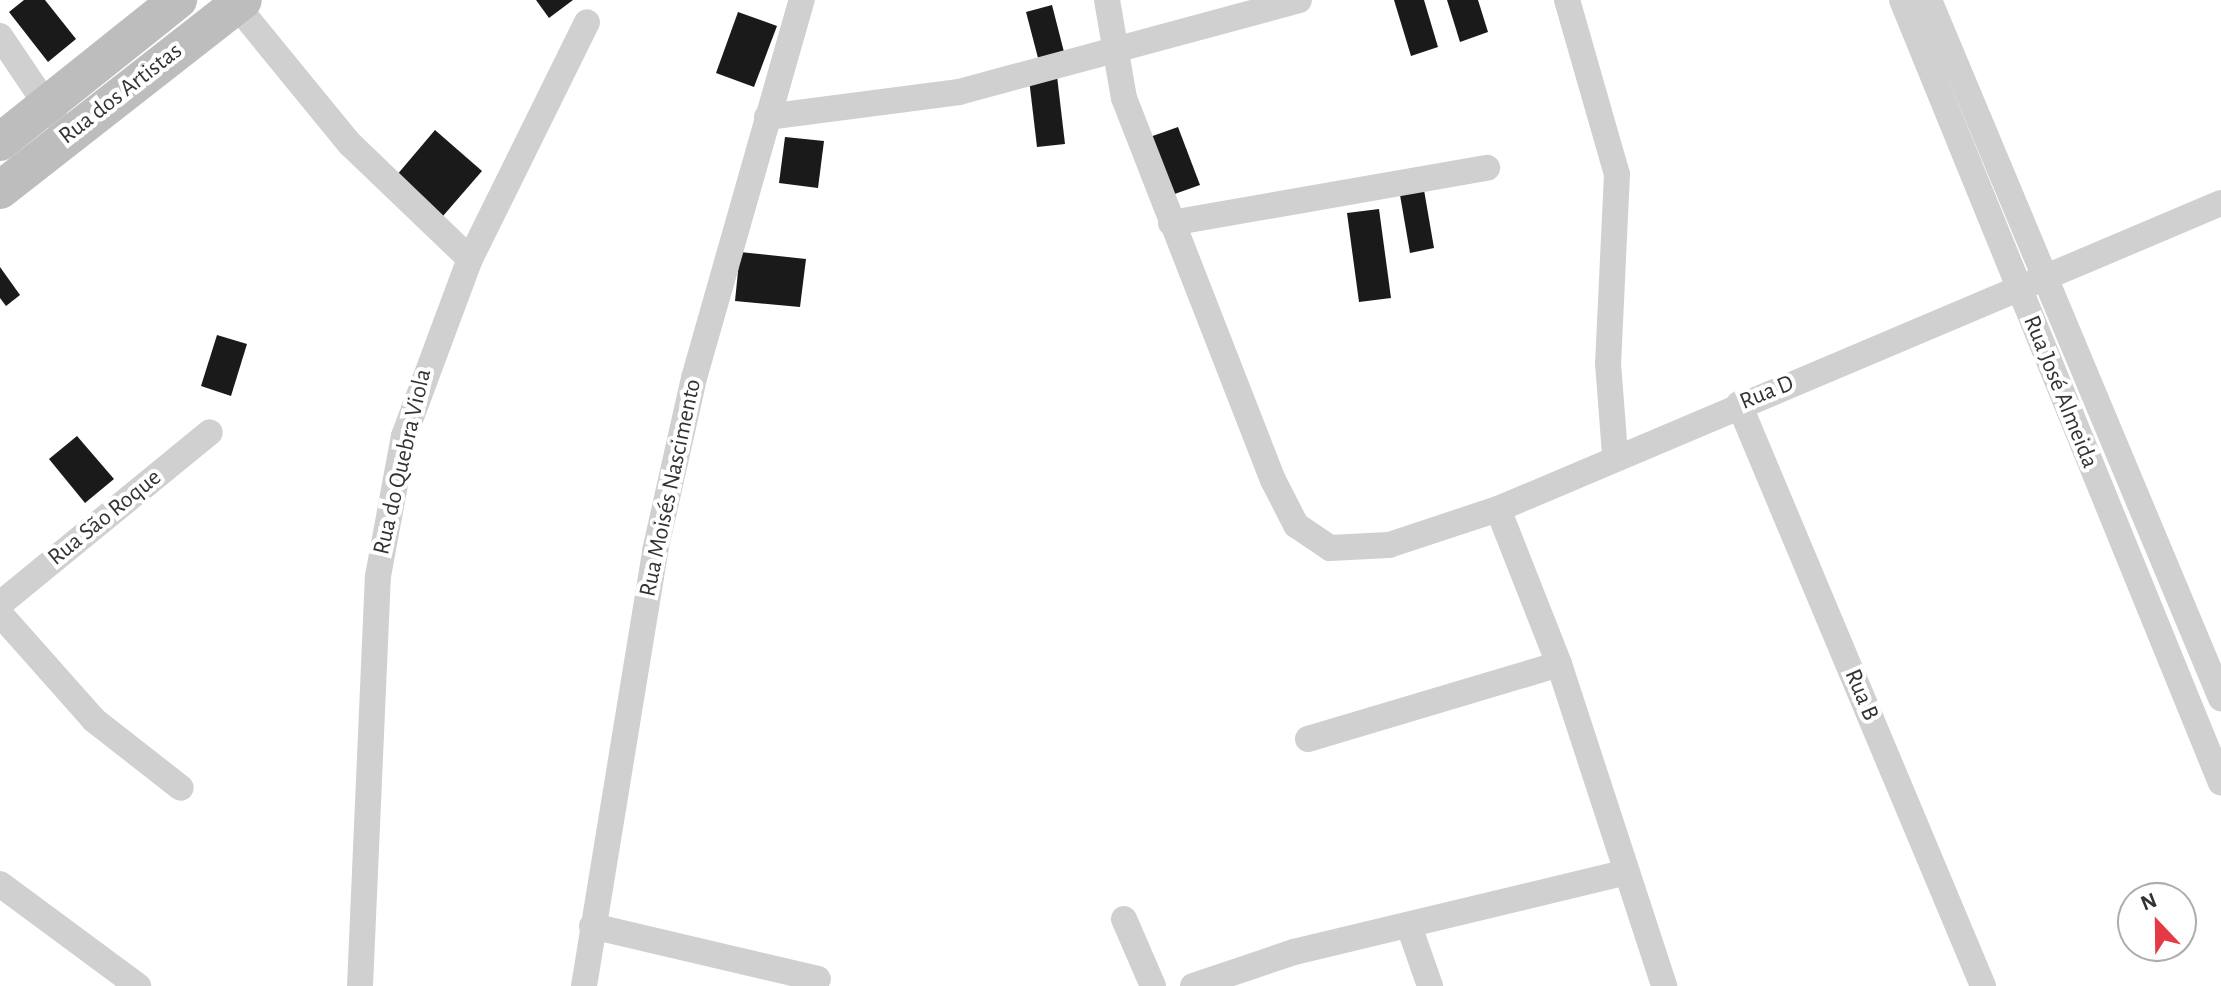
<!DOCTYPE html>
<meta charset="utf-8">
<style>
body{margin:0}
#map{position:relative;width:2221px;height:986px;overflow:hidden;background:#fff;font-family:"Alegreya Sans",sans-serif}
div>[style]{position:absolute}
[style*='--x']{left:calc(var(--x)*1px);top:calc(var(--y)*1px);width:calc(var(--w)*1px);rotate:calc(var(--a)*1deg)}
.building>*{inset:0;background:#1a1a1a}
.street>*{height:26px;margin:-13px;padding:0 13px;transform-origin:13px;border-radius:13px;background:#d0d0d0}
.secondary>*{height:38px;margin:-19px;padding:0 19px;transform-origin:19px;border-radius:19px;background:#bdbdbd}
span{translate:-50% -50%;white-space:nowrap;text-align:center;line-height:1.15;-webkit-text-stroke:8px #fff;paint-order:stroke}
.street-label{font-size:24px;color:#333}
.north{position:absolute;left:2117px;top:882px;width:80px;height:80px;box-sizing:border-box;background:#fff;border:2px solid #adadad;border-radius:50%;rotate:338deg;font-size:22px;font-weight:700;line-height:32px;text-align:center;color:#333}
.north::after{content:'';display:block;margin:auto;width:28px;height:36px;background:#e63946;clip-path:polygon(50% 0,100% 100%,50% 72%,0 100%)}
</style>
<div id="map">
<div class="building">
<i style="clip-path:polygon(24px 0,45px 0,76px 39px,48px 62px,9px 12px)"></i>
<i style="clip-path:polygon(536px 0,573px 0,549px 18px)"></i>
<i style="clip-path:polygon(1394px 0,1424px 0,1438px 47px,1411px 56px)"></i>
<i style="clip-path:polygon(1447px 0,1478px 0,1488px 32px,1460px 42px)"></i>
<i style="clip-path:polygon(1052px 5px,1064px 52px,1038px 58px,1026px 12px)"></i>
<i style="clip-path:polygon(738px 12px,777px 26px,754px 87px,716px 73px)"></i>
<i style="clip-path:polygon(1057px 76px,1065px 144px,1037px 147px,1029px 79px)"></i>
<i style="clip-path:polygon(1178px 127px,1200px 185px,1169px 196px,1147px 138px)"></i>
<i style="clip-path:polygon(435px 130px,482px 171px,443px 216px,396px 176px)"></i>
<i style="clip-path:polygon(785px 137px,824px 141px,818px 188px,779px 183px)"></i>
<i style="clip-path:polygon(1424px 190px,1434px 248px,1410px 253px,1400px 195px)"></i>
<i style="clip-path:polygon(1379px 209px,1391px 298px,1359px 302px,1347px 213px)"></i>
<i style="clip-path:polygon(740px 252px,806px 259px,800px 307px,735px 301px)"></i>
<i style="clip-path:polygon(0 267px,20px 295px,6px 306px,0 298px)"></i>
<i style="clip-path:polygon(217px 335px,247px 344px,231px 396px,201px 386px)"></i>
<i style="clip-path:polygon(77px 436px,114px 479px,85px 503px,49px 459px)"></i>
</div>
<div class="street">
<i style="--x:232;--y:0;--w:186;--a:50.7"></i>
<i style="--x:350;--y:144;--w:166;--a:43.8"></i>
<i style="--x:1107;--y:0;--w:99;--a:80.2"></i>
<i style="--x:1124;--y:98;--w:410;--a:68.7"></i>
<i style="--x:1273;--y:480;--w:51;--a:62.9"></i>
<i style="--x:1296;--y:525;--w:41;--a:34.1"></i>
<i style="--x:1330;--y:548;--w:59;--a:-2.9"></i>
<i style="--x:1389;--y:545;--w:115;--a:-18.3"></i>
<i style="--x:1498;--y:509;--w:785;--a:-22.94"></i>
<i style="--x:1567;--y:0;--w:181;--a:74"></i>
<i style="--x:1617;--y:174;--w:189;--a:92.7"></i>
<i style="--x:1608;--y:363;--w:92;--a:85.6"></i>
<i style="--x:1902;--y:0;--w:845;--a:67.83"></i>
<i style="--x:1929;--y:0;--w:757;--a:67.3"></i>
<i style="--x:0;--y:36;--w:97;--a:56"></i>
<i style="--x:767;--y:117;--w:194;--a:-7.4"></i>
<i style="--x:959;--y:92;--w:352;--a:-15.1"></i>
<i style="--x:1171;--y:223;--w:321;--a:-9.9"></i>
<i style="--x:1739;--y:404;--w:631;--a:67.25"></i>
<i style="--x:1498;--y:509;--w:167;--a:68.5"></i>
<i style="--x:1559;--y:664;--w:339;--a:71.9"></i>
<i style="--x:0;--y:604;--w:271;--a:-39.3"></i>
<i style="--x:0;--y:614;--w:142;--a:48.4"></i>
<i style="--x:94;--y:720;--w:110;--a:38"></i>
<i style="--x:1308;--y:739;--w:262;--a:-16.6"></i>
<i style="--x:0;--y:884;--w:172;--a:36.5"></i>
<i style="--x:1124;--y:919;--w:73;--a:66.6"></i>
<i style="--x:592;--y:926;--w:232;--a:13.2"></i>
<i style="--x:1409;--y:926;--w:64;--a:70.7"></i>
<i style="--x:360;--y:986;--w:410;--a:-87.5"></i>
<i style="--x:378;--y:576;--w:142;--a:-79.5"></i>
<i style="--x:404;--y:436;--w:189;--a:-69.6"></i>
<i style="--x:470;--y:259;--w:264;--a:-63.7"></i>
<i style="--x:584;--y:986;--w:441;--a:-80.7"></i>
<i style="--x:655;--y:551;--w:177;--a:-77.3"></i>
<i style="--x:694;--y:378;--w:393;--a:-74.1"></i>
<i style="--x:1193;--y:986;--w:107;--a:-18.6"></i>
<i style="--x:1294;--y:952;--w:342;--a:-13.5"></i>
</div>
<div class="secondary">
<i style="--x:0;--y:142;--w:228;--a:-38.6"></i>
<i style="--x:0;--y:190;--w:308;--a:-38"></i>
</div>
<div class="street-label">
<span style="left:121px;top:94px;rotate:-38deg">Rua dos Artistas</span>
<span style="left:2060px;top:392px;rotate:68deg">Rua José Almeida</span>
<span style="left:1767px;top:393px;rotate:-22deg">Rua D</span>
<span style="left:403px;top:462px;rotate:-77deg">Rua do Quebra Viola</span>
<span style="left:671px;top:488px;rotate:-78deg">Rua Moisés Nascimento</span>
<span style="left:105px;top:518px;rotate:-39deg">Rua São Roque</span>
<span style="left:1861px;top:695px;rotate:67deg">Rua B</span>
</div>
<div class="north">N</div>
</div>
